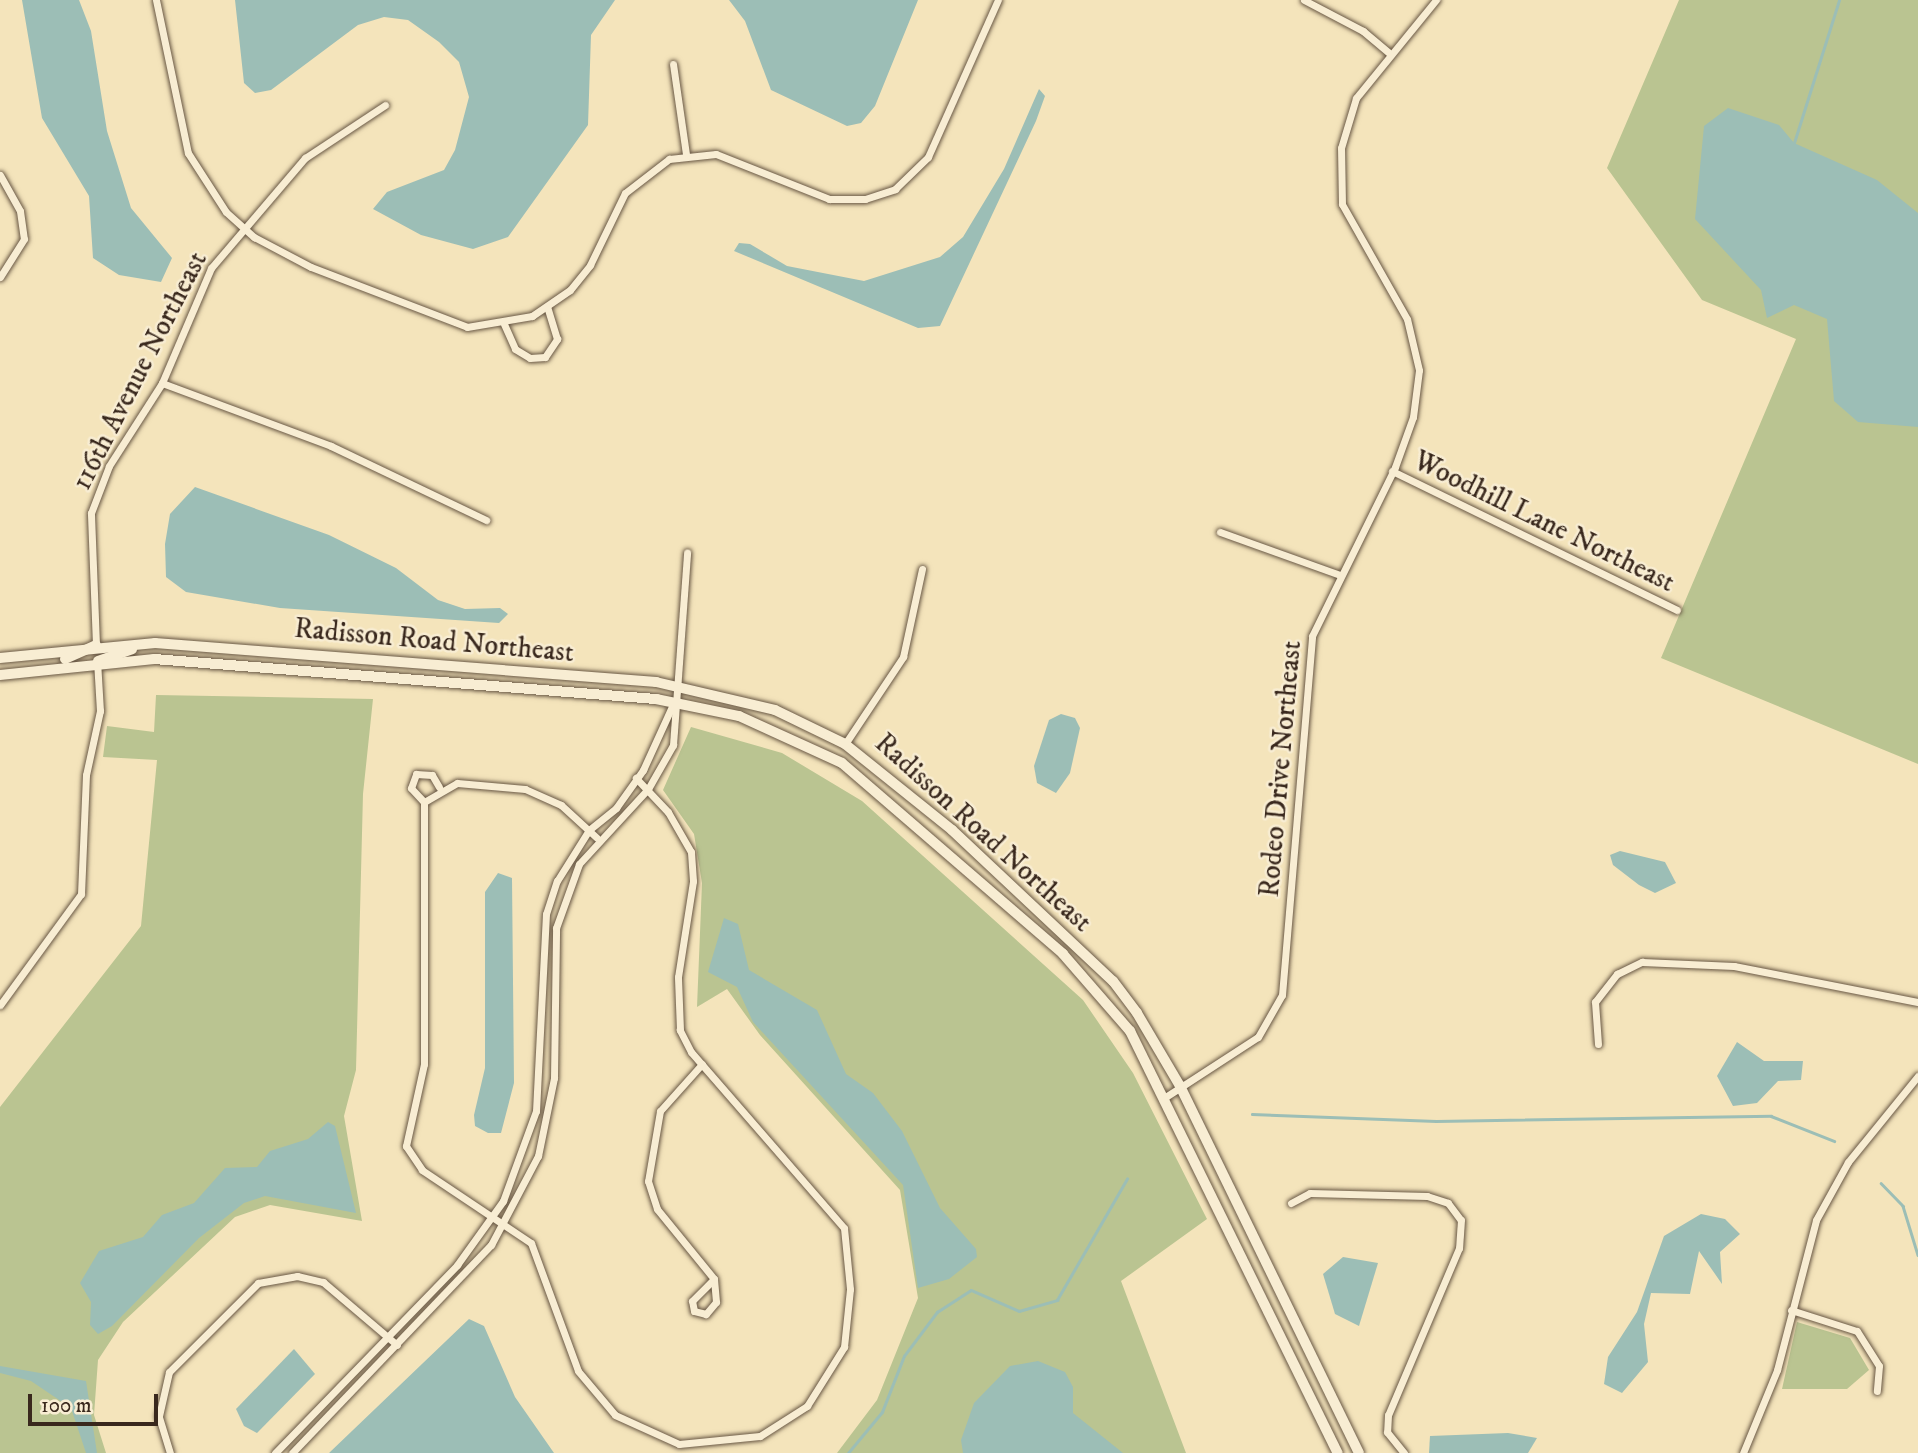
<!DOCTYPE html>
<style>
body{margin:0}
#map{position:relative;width:1918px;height:1453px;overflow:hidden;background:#f4e4bb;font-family:"IM FELL DW Pica",serif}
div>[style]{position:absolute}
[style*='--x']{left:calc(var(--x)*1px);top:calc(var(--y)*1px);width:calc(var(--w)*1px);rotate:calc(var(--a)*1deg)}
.green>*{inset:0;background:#bac491}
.water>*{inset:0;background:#9cbeb6}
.stream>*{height:2.5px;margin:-1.25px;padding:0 1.25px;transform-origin:1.25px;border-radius:1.25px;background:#9cbeb6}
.roads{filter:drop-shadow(0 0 2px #685744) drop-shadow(0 0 2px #685744)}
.minor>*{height:7px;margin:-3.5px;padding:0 3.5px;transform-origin:3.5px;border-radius:3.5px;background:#f8edd3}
.secondary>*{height:10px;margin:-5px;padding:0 5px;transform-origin:5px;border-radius:5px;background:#f8edd3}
span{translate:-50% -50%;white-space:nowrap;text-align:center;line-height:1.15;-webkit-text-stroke:5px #f8edd3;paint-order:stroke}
.street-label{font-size:28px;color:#39281d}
.scale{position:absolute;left:28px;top:1394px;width:130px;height:32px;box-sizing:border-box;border:4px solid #39281d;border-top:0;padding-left:9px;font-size:21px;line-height:24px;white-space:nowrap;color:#39281d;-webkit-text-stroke:5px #f8edd3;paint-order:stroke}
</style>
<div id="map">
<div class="green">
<i style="clip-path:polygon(1679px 0,1918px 0,1918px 764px,1661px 658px,1796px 339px,1702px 300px,1607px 168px)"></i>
<i style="clip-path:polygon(156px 695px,373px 699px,363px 794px,356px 1070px,344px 1116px,362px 1221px,270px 1205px,235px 1217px,123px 1322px,98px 1360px,94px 1415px,106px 1453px,0 1453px,0 1107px,141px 926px,157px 760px,103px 757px,107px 726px,154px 732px)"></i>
<i style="clip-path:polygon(691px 727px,782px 753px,862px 801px,1083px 1000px,1133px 1073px,1207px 1219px,1121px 1281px,1186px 1453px,837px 1453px,877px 1400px,918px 1298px,900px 1190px,760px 1035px,727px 989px,697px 1007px,702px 883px,694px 834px,663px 790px)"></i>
<i style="clip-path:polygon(1797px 1322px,1850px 1338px,1869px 1370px,1847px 1389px,1782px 1389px)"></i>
</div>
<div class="water">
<i style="clip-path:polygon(22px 0,79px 0,91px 31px,107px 131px,131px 208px,172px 258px,161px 282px,119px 275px,93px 258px,89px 196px,42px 118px)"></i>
<i style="clip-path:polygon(235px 0,615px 0,591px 35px,588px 125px,508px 237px,473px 249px,421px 235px,373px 209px,387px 192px,444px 170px,455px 150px,469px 97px,459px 62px,439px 42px,408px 20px,384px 17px,358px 25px,271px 90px,255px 93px,244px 83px)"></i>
<i style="clip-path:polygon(729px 0,918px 0,875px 106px,861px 123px,847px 126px,771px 90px,745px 21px)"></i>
<i style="clip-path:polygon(1039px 89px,1045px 96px,1036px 121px,940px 326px,918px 328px,734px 251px,739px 243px,750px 244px,787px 266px,864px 281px,940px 257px,963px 237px,1004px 169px)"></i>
<i style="clip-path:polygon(1728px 108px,1779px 125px,1794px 143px,1877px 180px,1918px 213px,1918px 427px,1858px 422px,1834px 401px,1827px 319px,1794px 305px,1767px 318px,1761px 290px,1695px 219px,1704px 126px)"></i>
<i style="clip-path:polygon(195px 487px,329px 535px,396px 568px,438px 600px,465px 609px,500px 608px,508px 614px,499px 623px,280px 608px,186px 592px,166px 577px,165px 544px,170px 514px)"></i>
<i style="clip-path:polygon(1061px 714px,1075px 718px,1080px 728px,1070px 773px,1056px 793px,1037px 783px,1034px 766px,1049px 720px)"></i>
<i style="clip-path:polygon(1620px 851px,1665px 862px,1676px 883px,1655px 893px,1639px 885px,1613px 865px,1610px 855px)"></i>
<i style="clip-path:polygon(498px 873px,512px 878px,514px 1083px,501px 1133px,488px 1133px,475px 1126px,474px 1115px,485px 1068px,485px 892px)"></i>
<i style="clip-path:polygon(724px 918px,738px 924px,749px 970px,817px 1010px,846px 1074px,873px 1093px,902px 1131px,940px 1208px,976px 1249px,977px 1257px,949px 1279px,918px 1288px,903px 1185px,753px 1022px,737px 987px,708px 972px)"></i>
<i style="clip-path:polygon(1737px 1042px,1764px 1061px,1803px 1061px,1801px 1080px,1778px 1081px,1757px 1103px,1733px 1106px,1717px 1076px)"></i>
<i style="clip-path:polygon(328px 1122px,335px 1126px,356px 1213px,265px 1196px,244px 1203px,199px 1238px,112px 1326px,98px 1334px,90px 1325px,91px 1302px,80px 1283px,99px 1251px,143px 1237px,162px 1215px,194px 1203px,225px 1168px,257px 1167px,270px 1151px,308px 1139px)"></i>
<i style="clip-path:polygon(1701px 1214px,1725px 1219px,1740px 1234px,1720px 1252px,1722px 1284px,1699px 1251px,1690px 1294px,1651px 1293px,1644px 1324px,1648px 1362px,1622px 1393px,1604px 1384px,1608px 1357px,1637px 1312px,1664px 1236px)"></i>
<i style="clip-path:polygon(1343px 1257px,1378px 1263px,1359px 1326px,1335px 1314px,1323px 1274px)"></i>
<i style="clip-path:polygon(469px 1319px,484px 1326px,515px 1397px,554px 1453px,329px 1453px)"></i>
<i style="clip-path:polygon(294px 1349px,315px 1374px,257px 1433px,244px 1426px,236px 1409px)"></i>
<i style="clip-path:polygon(1038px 1361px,1065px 1372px,1073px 1387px,1073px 1413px,1123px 1453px,963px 1453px,961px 1440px,974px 1403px,1010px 1366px)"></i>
<i style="clip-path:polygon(0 1366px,86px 1381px,97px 1453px,86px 1453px,71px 1408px,31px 1381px,0 1373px)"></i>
<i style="clip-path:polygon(1508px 1433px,1537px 1438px,1528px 1453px,1429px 1453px,1430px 1436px)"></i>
</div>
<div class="stream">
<i style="--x:1794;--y:143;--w:150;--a:-72.5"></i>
<i style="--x:1252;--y:1114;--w:184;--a:2.2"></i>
<i style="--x:1436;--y:1121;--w:335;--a:-0.9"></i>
<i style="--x:1771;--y:1116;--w:68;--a:21.6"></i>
<i style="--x:1881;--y:1183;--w:32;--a:46"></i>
<i style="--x:1903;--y:1206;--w:51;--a:73"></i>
<i style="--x:848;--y:1453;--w:53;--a:-50.3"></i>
<i style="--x:882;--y:1412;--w:60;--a:-68.6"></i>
<i style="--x:904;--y:1356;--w:55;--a:-53.1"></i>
<i style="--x:937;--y:1312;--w:40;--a:-32.9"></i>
<i style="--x:971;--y:1290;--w:52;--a:23.6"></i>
<i style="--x:1019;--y:1311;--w:40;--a:-16"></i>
<i style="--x:1057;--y:1300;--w:140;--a:-60"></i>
</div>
<div class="roads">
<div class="minor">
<i style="--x:156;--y:0;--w:156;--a:78.2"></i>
<i style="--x:188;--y:153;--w:70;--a:57.2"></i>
<i style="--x:226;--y:212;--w:38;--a:42"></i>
<i style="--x:254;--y:237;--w:64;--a:27.8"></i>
<i style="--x:311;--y:267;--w:167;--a:21"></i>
<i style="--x:467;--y:327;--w:66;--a:-9.6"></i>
<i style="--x:532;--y:316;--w:46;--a:-34.4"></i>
<i style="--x:570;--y:290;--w:32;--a:-51"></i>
<i style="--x:590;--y:265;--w:80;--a:-64.1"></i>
<i style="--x:625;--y:193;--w:56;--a:-37.7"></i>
<i style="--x:669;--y:159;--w:47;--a:-6.1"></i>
<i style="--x:716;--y:154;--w:122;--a:21.7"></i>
<i style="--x:829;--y:199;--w:36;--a:0"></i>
<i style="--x:865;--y:199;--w:32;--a:-18"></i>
<i style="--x:895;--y:189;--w:46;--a:-44.1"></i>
<i style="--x:928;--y:157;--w:172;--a:-66"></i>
<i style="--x:1304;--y:0;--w:67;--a:27.7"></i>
<i style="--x:1363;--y:31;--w:33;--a:40"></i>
<i style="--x:673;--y:64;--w:91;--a:81.8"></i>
<i style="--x:0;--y:175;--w:41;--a:60.9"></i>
<i style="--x:20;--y:211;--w:28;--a:82"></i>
<i style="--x:24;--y:239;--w:45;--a:122.3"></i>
<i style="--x:504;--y:324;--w:27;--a:66"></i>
<i style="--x:515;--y:349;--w:17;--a:31"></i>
<i style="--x:530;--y:358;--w:15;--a:-4"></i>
<i style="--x:545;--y:357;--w:22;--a:-56"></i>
<i style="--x:557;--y:339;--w:34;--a:-107"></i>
<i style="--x:162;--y:383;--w:180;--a:20.4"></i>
<i style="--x:331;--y:446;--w:172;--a:25.5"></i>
<i style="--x:1392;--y:471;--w:317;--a:26"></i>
<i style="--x:1220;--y:532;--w:127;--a:19.7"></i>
<i style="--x:96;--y:645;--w:132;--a:-92.2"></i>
<i style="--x:91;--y:513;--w:50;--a:-69"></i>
<i style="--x:109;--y:466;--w:98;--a:-57.4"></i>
<i style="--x:162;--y:383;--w:125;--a:-66.9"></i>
<i style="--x:211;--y:268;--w:145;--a:-49.5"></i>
<i style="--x:305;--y:158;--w:96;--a:-33.5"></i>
<i style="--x:845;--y:744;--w:105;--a:-56.3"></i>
<i style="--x:903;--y:657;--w:90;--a:-77.8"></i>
<i style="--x:424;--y:802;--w:19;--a:-133"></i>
<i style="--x:411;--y:788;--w:15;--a:-70"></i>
<i style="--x:416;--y:774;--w:16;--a:4"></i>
<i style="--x:432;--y:775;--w:14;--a:60"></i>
<i style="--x:597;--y:838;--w:49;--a:-137.5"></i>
<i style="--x:561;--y:805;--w:39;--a:-156"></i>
<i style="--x:525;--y:789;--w:68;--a:-175"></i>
<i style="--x:457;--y:783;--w:38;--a:150"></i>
<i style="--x:424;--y:802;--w:262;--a:90"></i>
<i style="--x:424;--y:1064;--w:84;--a:102.4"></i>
<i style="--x:406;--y:1146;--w:29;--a:56"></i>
<i style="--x:422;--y:1170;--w:131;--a:33.8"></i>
<i style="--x:531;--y:1243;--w:136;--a:69.8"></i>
<i style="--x:578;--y:1371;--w:57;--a:49.9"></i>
<i style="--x:615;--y:1415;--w:70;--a:24.4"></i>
<i style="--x:679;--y:1444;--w:81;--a:-5.6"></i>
<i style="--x:760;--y:1436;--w:56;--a:-32.6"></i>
<i style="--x:807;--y:1406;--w:70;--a:-57.9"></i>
<i style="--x:844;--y:1347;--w:58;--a:-84.1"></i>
<i style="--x:850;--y:1289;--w:61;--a:-95.6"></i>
<i style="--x:844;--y:1228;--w:233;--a:-131"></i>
<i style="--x:691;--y:1052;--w:25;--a:-117"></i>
<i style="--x:680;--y:1030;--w:53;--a:-92.2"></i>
<i style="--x:678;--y:977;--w:97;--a:-81.1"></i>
<i style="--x:693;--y:881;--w:29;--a:-94"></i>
<i style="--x:691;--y:852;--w:46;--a:-119.9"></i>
<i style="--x:668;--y:812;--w:47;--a:-133.3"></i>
<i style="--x:0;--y:1005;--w:137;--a:-53.9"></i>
<i style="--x:81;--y:894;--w:119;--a:-87.6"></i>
<i style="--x:86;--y:775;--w:66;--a:-77.7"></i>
<i style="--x:100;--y:711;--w:50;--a:-93.4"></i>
<i style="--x:1598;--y:1044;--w:42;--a:-94.1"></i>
<i style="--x:1595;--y:1002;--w:36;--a:-52"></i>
<i style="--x:1617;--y:974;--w:28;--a:-26"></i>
<i style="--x:1642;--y:962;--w:92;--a:2.5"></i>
<i style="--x:1734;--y:966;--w:187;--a:11.1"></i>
<i style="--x:702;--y:1064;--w:63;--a:131.8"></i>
<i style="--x:660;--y:1111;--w:71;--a:99.7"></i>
<i style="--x:648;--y:1181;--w:29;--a:72"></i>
<i style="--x:657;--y:1209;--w:90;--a:50.8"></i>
<i style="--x:1167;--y:1096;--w:108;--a:-33"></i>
<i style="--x:1258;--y:1037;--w:48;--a:-60.3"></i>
<i style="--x:1282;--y:995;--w:360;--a:-85.2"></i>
<i style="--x:1312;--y:636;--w:188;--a:-63.8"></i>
<i style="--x:1395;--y:467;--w:53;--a:-70.2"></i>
<i style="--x:1413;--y:417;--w:47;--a:-82.7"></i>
<i style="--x:1419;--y:370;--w:52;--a:-103.2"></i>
<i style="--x:1407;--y:319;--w:132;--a:-119.5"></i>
<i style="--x:1342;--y:204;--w:56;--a:-91"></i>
<i style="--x:1341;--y:148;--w:52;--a:-73.3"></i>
<i style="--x:1356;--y:98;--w:127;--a:-50.8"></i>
<i style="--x:1291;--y:1203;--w:21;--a:-28"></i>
<i style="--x:1310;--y:1193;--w:117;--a:1.5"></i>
<i style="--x:1427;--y:1196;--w:22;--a:18"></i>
<i style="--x:1448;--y:1203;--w:21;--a:53"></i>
<i style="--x:1461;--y:1220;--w:28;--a:94"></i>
<i style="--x:1459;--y:1248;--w:181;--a:113"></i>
<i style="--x:1388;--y:1415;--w:17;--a:93"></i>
<i style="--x:1387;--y:1432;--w:27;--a:51"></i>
<i style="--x:714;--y:1279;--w:23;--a:85"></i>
<i style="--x:716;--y:1302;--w:16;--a:130"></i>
<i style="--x:706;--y:1314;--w:12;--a:-166"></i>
<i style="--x:694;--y:1311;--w:10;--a:-101"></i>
<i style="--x:692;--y:1301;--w:31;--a:-45"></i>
<i style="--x:1791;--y:1310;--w:69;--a:17.7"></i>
<i style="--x:1857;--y:1331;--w:41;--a:57.8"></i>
<i style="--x:1879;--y:1366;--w:25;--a:95"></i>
<i style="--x:170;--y:1453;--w:39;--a:-107"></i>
<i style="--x:159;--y:1416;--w:45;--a:-77.2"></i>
<i style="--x:169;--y:1372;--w:126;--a:-45"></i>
<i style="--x:258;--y:1283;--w:40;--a:-10"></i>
<i style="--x:297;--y:1276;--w:27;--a:13"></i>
<i style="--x:323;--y:1282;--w:97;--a:40.4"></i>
<i style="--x:275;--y:1453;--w:262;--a:-45.9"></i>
<i style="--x:457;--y:1265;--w:79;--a:-54.3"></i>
<i style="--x:503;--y:1201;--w:96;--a:-69.9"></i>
<i style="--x:536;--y:1111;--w:197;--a:-87.1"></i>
<i style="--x:546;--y:914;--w:35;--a:-72"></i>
<i style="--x:557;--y:881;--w:60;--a:-57.9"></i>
<i style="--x:589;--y:830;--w:35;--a:-39"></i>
<i style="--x:616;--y:808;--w:47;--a:-54.6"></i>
<i style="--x:643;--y:770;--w:75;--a:-65.5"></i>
<i style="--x:292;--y:1453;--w:288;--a:-46.3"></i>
<i style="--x:491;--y:1245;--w:101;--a:-62.2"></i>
<i style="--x:538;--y:1156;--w:80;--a:-78.4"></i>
<i style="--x:554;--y:1078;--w:150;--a:-89.2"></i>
<i style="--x:556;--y:928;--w:68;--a:-70.2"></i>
<i style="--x:579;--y:864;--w:102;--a:-47.4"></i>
<i style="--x:648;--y:789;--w:51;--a:-60.4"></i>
<i style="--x:673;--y:745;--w:193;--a:-85.8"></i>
<i style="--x:1743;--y:1453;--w:90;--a:-67.7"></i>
<i style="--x:1777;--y:1370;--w:155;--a:-75.4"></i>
<i style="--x:1816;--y:1220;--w:66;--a:-61.1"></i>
<i style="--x:1848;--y:1162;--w:111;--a:-50.9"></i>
</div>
<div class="secondary">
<i style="--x:0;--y:658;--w:156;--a:-5.5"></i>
<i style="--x:155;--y:643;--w:503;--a:4.45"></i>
<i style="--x:656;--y:682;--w:122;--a:13.2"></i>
<i style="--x:775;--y:710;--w:78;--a:25.9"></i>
<i style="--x:845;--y:744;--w:137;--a:38.8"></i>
<i style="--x:952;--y:830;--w:221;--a:43.2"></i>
<i style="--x:1113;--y:981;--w:40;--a:53"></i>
<i style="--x:1137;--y:1013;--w:85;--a:59.5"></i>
<i style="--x:1180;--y:1086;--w:408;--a:64"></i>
<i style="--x:65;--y:659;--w:34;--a:-24"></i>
<i style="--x:98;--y:661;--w:36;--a:-19"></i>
<i style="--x:0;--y:675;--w:155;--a:-5.9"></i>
<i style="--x:154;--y:659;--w:504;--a:4.56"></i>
<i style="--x:656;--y:699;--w:85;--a:11.6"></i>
<i style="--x:739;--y:716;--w:113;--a:24.5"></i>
<i style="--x:842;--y:763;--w:292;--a:40.8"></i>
<i style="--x:1063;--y:954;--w:102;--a:49"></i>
<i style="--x:1130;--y:1031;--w:470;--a:63.8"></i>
</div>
</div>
<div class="street-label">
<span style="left:140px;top:371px;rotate:-63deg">116th Avenue Northeast</span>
<span style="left:1544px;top:522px;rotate:26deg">Woodhill Lane Northeast</span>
<span style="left:434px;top:641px;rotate:5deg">Radisson Road Northeast</span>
<span style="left:1281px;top:769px;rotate:-85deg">Rodeo Drive Northeast</span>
<span style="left:983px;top:833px;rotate:42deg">Radisson Road Northeast</span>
</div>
<div class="scale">100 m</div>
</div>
